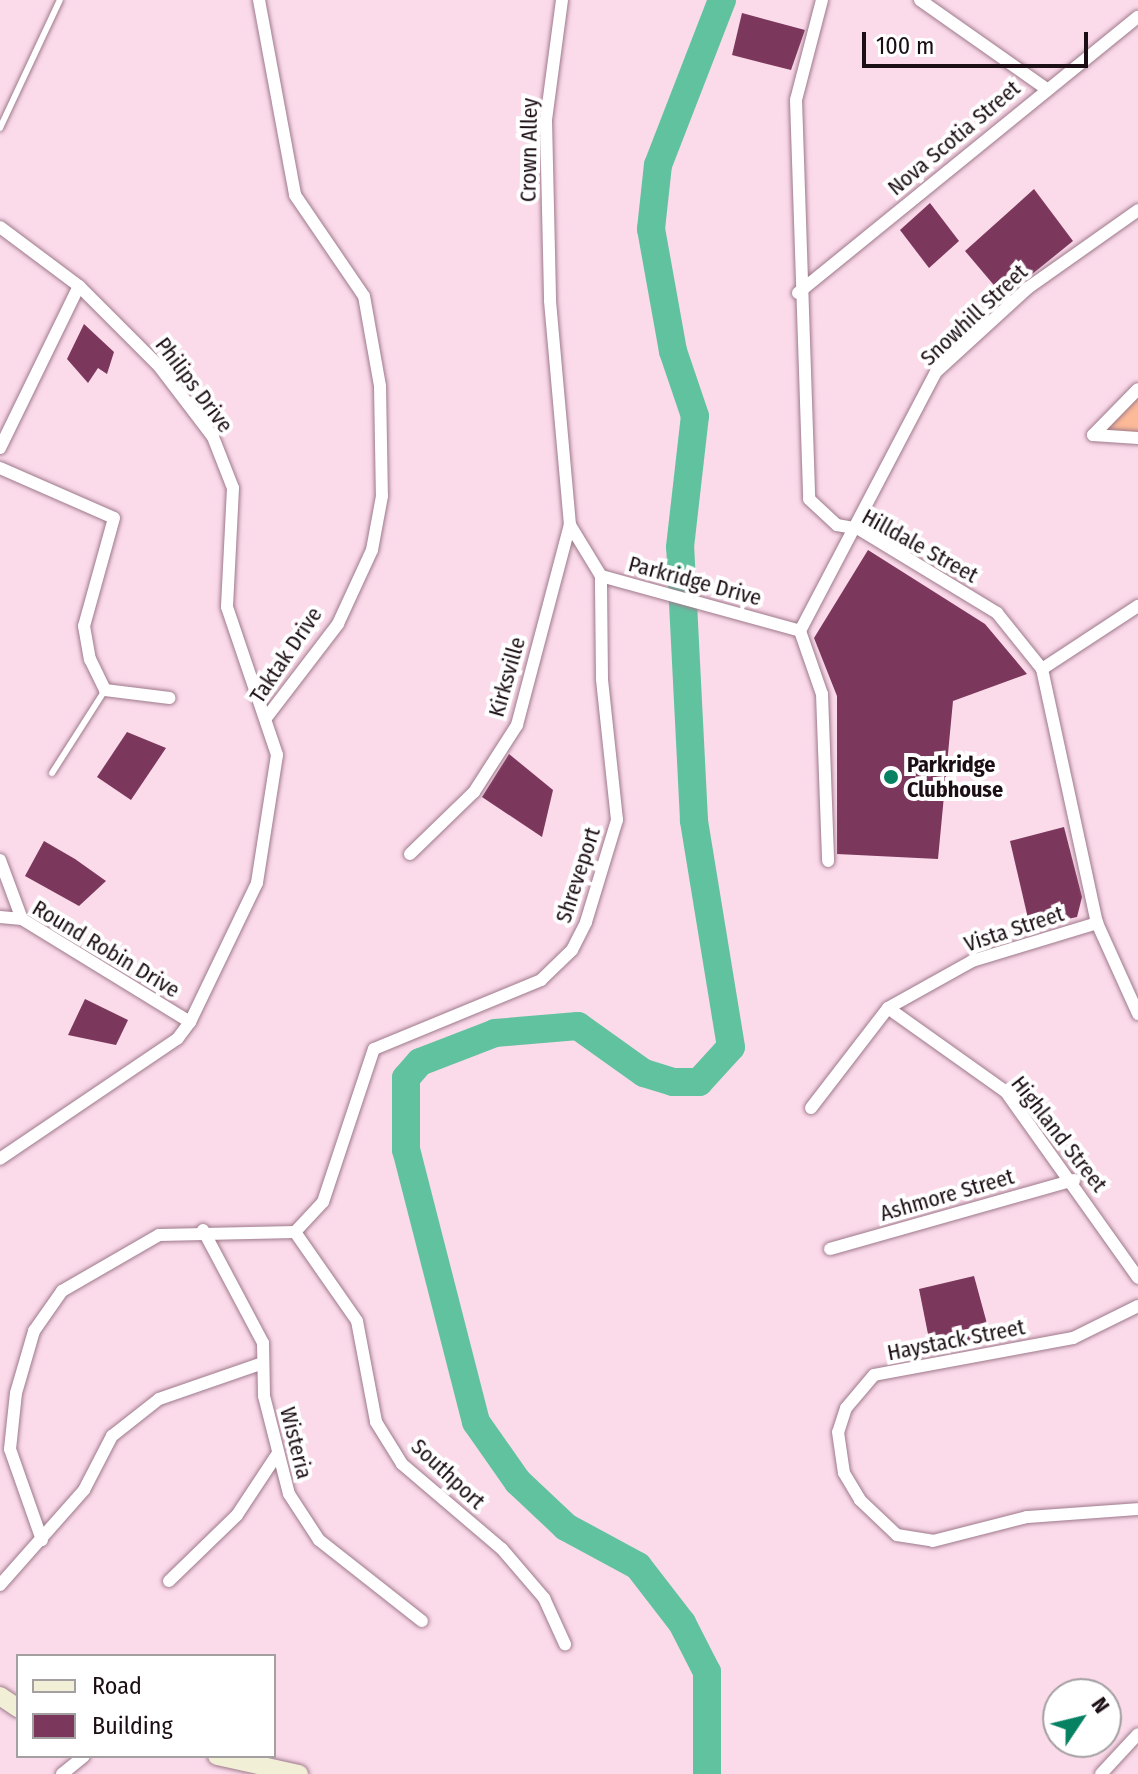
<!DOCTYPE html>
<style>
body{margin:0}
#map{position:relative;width:1138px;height:1774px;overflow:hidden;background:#fbdaea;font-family:"Fira Sans Condensed",sans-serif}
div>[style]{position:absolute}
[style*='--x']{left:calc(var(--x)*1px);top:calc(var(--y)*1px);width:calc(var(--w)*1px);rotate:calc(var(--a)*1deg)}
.green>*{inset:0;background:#fcba98}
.river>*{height:28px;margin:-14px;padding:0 14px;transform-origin:14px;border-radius:14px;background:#61c2a0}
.building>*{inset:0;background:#7b375c}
.roads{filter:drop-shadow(0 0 2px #9e7a8b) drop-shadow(0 0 2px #9e7a8b)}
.lane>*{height:6px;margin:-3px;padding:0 3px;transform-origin:3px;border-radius:3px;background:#fff}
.street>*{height:12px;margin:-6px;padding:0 6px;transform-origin:6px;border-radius:6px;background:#fff}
.secondary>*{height:18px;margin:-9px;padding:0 9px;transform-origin:9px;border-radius:9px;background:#f1f0d7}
.dots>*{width:22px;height:22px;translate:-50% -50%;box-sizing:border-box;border:4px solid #fff;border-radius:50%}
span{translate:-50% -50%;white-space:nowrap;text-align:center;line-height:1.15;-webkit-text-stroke:8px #fff;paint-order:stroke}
.street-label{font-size:22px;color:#1b0e14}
.poi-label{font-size:22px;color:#1b0e14;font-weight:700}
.left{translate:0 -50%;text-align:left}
.legend{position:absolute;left:16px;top:1654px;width:260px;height:104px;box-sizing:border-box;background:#fff;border:2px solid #a49fa1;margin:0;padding:10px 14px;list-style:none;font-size:24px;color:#1b0e14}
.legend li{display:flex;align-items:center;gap:16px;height:40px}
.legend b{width:40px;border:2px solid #a49fa1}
.north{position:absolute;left:1042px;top:1678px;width:80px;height:80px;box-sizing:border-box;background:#fff;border:2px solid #a49fa1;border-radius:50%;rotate:55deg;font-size:22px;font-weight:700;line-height:32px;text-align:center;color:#1b0e14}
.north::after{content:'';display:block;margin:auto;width:28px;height:36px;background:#068263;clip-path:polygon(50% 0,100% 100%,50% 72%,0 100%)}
.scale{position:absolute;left:862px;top:32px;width:226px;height:36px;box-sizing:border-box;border:4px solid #1b0e14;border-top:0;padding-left:10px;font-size:24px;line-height:28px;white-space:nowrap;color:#1b0e14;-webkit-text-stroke:6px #fff;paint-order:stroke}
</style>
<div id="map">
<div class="green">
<i style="clip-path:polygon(1138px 390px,1138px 436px,1098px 433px)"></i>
</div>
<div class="river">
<i style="--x:707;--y:1774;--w:102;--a:-90"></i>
<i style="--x:707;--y:1672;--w:55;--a:-117"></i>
<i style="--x:682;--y:1623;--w:72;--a:-127.7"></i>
<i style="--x:638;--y:1566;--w:82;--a:-151.6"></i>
<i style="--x:566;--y:1527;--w:66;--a:-136.8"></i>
<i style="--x:518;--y:1482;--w:73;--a:-125"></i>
<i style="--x:476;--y:1422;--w:281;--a:-104.4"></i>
<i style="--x:406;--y:1150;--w:72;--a:-90"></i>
<i style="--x:406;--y:1078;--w:21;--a:-49"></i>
<i style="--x:420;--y:1062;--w:80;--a:-21.1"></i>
<i style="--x:495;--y:1033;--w:83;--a:-4.8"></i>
<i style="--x:578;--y:1026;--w:81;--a:35.5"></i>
<i style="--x:644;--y:1073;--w:30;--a:17"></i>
<i style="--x:673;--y:1082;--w:26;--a:0"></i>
<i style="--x:699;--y:1082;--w:47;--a:-47.6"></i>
<i style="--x:731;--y:1047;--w:230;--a:-99.3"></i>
<i style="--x:694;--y:820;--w:273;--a:-92.9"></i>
<i style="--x:680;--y:547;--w:132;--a:-83.5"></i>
<i style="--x:695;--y:416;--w:69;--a:-108.7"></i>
<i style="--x:673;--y:351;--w:124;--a:-100.2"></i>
<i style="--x:651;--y:229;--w:64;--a:-83.8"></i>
<i style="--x:658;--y:165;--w:177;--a:-68.8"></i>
</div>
<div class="building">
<i style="clip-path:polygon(742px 13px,805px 30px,791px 70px,732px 55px)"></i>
<i style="clip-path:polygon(1034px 189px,1073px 241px,1004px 297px,965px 251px)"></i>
<i style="clip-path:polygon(930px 203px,959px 241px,929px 268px,900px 230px)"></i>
<i style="clip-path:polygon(84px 324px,114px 352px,107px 374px,98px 368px,88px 383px,67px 359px)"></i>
<i style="clip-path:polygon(868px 550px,985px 624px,1027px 674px,953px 701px,938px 859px,837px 854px,837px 696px,814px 638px)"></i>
<i style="clip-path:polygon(127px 732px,166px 748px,131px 800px,97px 777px)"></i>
<i style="clip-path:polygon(509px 754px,553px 790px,542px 837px,482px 797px)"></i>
<i style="clip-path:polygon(1064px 827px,1082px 897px,1077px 917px,1030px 927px,1010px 841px)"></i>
<i style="clip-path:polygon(44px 841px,75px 859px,106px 881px,79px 906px,25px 876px)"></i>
<i style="clip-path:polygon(85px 999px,128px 1020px,116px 1045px,68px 1035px)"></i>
<i style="clip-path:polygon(974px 1276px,992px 1342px,932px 1354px,919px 1289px)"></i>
</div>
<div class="roads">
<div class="lane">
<i style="--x:0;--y:128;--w:141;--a:-64.9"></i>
<i style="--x:52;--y:773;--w:98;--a:-57.4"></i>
</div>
<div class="street">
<i style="--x:259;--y:0;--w:198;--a:79.5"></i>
<i style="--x:295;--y:195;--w:122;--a:55.7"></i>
<i style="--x:364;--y:296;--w:91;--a:79.9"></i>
<i style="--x:380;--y:386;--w:110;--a:89"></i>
<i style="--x:382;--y:496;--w:55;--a:100.5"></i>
<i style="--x:372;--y:550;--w:81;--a:114.7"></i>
<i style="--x:338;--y:624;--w:117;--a:127.4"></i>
<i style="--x:562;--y:0;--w:121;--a:97.6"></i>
<i style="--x:546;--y:120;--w:181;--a:88.7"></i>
<i style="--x:550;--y:301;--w:225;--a:84.9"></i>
<i style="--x:570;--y:525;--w:60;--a:58.7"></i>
<i style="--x:601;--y:576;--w:206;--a:15.4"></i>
<i style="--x:822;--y:0;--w:103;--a:104.6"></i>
<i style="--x:796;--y:100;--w:399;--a:88.1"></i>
<i style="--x:809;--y:499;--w:38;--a:43"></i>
<i style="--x:837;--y:525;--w:22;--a:10"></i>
<i style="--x:859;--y:529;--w:162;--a:31.3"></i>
<i style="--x:997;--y:613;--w:72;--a:51.2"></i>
<i style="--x:1042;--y:669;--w:260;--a:77.8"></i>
<i style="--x:1097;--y:923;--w:100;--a:65.7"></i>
<i style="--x:920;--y:0;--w:153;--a:35.1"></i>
<i style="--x:0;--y:227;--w:99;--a:36.8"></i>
<i style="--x:79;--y:286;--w:113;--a:45"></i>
<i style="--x:159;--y:366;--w:89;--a:52.7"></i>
<i style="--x:213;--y:437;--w:55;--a:68.6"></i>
<i style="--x:233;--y:488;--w:119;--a:92.9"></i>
<i style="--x:227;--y:607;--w:156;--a:71.3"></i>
<i style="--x:277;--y:755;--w:130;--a:98.9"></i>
<i style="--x:257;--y:883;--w:154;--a:115.7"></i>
<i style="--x:190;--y:1022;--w:21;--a:127"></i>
<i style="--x:177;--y:1039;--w:214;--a:145.9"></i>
<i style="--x:798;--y:293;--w:438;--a:-39.1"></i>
<i style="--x:1093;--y:435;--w:64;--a:-45.6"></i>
<i style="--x:1093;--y:435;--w:45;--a:3.8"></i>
<i style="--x:0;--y:448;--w:180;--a:-64"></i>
<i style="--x:0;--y:468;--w:124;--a:23.7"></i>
<i style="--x:114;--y:518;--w:112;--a:105.5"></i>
<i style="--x:84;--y:626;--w:34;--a:80"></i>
<i style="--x:90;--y:659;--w:34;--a:64"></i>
<i style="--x:105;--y:690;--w:65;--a:7"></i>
<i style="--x:800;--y:631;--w:293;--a:-62.3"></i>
<i style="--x:936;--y:372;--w:125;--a:-42.4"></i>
<i style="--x:1028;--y:288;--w:135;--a:-35.3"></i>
<i style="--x:800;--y:631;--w:67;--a:70.8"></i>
<i style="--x:822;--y:694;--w:167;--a:87.9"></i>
<i style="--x:1042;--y:669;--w:115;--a:-33.3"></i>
<i style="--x:410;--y:854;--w:89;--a:-44.1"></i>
<i style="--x:474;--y:792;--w:80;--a:-57.3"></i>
<i style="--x:517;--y:725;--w:207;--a:-75.2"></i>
<i style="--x:0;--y:860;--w:63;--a:69.6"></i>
<i style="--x:0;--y:917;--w:22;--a:5"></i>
<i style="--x:22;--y:919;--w:197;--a:31.5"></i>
<i style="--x:888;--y:1008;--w:145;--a:35.4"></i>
<i style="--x:1006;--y:1092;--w:228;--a:54.6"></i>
<i style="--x:811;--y:1108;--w:126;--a:-52.4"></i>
<i style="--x:888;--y:1008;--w:96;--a:-29.2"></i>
<i style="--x:972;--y:961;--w:131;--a:-16.9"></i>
<i style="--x:203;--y:1230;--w:128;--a:62"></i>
<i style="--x:263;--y:1343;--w:53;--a:88.9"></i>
<i style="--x:264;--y:1396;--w:101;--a:75.7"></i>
<i style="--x:289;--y:1494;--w:55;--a:56.9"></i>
<i style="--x:319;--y:1540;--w:131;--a:38.2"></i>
<i style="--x:295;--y:1232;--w:41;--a:-47"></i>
<i style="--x:323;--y:1202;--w:161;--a:-71.6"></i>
<i style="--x:374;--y:1049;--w:181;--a:-22.4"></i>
<i style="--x:541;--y:980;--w:43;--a:-44.1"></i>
<i style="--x:572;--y:950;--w:31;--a:-63"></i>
<i style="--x:586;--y:922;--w:107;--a:-73.1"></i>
<i style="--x:617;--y:820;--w:142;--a:-96.1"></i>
<i style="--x:602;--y:679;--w:103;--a:-90.6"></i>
<i style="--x:295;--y:1232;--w:108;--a:55.1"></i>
<i style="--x:357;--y:1321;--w:103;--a:79.3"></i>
<i style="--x:376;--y:1422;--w:49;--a:58.2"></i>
<i style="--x:402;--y:1464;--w:131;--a:40.4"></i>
<i style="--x:502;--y:1549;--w:65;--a:49.4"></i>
<i style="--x:544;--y:1598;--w:51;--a:65.5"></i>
<i style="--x:830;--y:1249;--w:254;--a:-15.8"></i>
<i style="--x:1138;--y:1306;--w:72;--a:153.8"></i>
<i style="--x:1073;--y:1338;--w:202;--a:169.5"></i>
<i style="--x:874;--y:1375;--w:43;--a:130.3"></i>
<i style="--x:846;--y:1408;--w:25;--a:108"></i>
<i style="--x:838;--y:1432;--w:41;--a:81.7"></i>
<i style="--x:844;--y:1473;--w:31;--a:59"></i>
<i style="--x:860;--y:1500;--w:51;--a:43.4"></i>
<i style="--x:897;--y:1535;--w:36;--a:9"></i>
<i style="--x:933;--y:1541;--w:97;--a:-14.3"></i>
<i style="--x:1027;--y:1517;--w:111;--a:-4.1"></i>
<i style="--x:42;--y:1540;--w:96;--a:-109.4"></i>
<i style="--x:10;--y:1449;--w:56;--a:-83.9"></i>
<i style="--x:16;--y:1393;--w:65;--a:-73.8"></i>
<i style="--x:34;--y:1331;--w:49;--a:-55"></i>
<i style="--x:62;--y:1291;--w:112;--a:-30"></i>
<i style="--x:159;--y:1235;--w:136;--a:-1.3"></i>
<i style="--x:169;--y:1581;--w:95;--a:-44.1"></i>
<i style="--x:237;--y:1515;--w:74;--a:-56.5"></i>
<i style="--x:0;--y:1585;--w:127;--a:-48.5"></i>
<i style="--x:84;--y:1490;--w:61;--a:-62.6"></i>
<i style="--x:112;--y:1436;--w:60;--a:-38.2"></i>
<i style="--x:159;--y:1399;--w:110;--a:-19.1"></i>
<i style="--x:62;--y:1774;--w:28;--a:-39"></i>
<i style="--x:1101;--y:1774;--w:54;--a:-47.2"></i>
</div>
<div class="secondary">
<i style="--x:0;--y:1696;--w:22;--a:34"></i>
<i style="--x:217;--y:1756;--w:84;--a:12.4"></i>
</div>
</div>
<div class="dots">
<i style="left:891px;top:777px;background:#068263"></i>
</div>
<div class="street-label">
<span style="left:954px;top:138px;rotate:-40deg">Nova Scotia Street</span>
<span style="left:529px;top:150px;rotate:-89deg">Crown Alley</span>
<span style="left:974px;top:315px;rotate:-43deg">Snowhill Street</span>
<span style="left:194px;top:385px;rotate:53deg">Philips Drive</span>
<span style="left:920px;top:546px;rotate:29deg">Hilldale Street</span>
<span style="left:695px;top:581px;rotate:15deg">Parkridge Drive</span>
<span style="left:286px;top:655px;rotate:-56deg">Taktak Drive</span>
<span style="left:507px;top:677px;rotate:-74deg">Kirksville</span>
<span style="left:578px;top:875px;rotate:-72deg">Shreveport</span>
<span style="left:1014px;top:929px;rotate:-18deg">Vista Street</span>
<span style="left:106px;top:949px;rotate:31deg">Round Robin Drive</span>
<span style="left:1059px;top:1134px;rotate:52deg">Highland Street</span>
<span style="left:947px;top:1195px;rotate:-16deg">Ashmore Street</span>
<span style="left:956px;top:1340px;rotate:-11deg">Haystack Street</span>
<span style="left:296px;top:1443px;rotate:76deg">Wisteria</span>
<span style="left:448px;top:1474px;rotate:43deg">Southport</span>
</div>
<div class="poi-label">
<span class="left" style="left:907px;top:777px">Parkridge<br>Clubhouse</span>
</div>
<ul class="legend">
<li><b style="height:10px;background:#f1f0d7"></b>Road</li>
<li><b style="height:22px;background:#7b375c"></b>Building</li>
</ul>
<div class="north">N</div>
<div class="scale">100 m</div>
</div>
